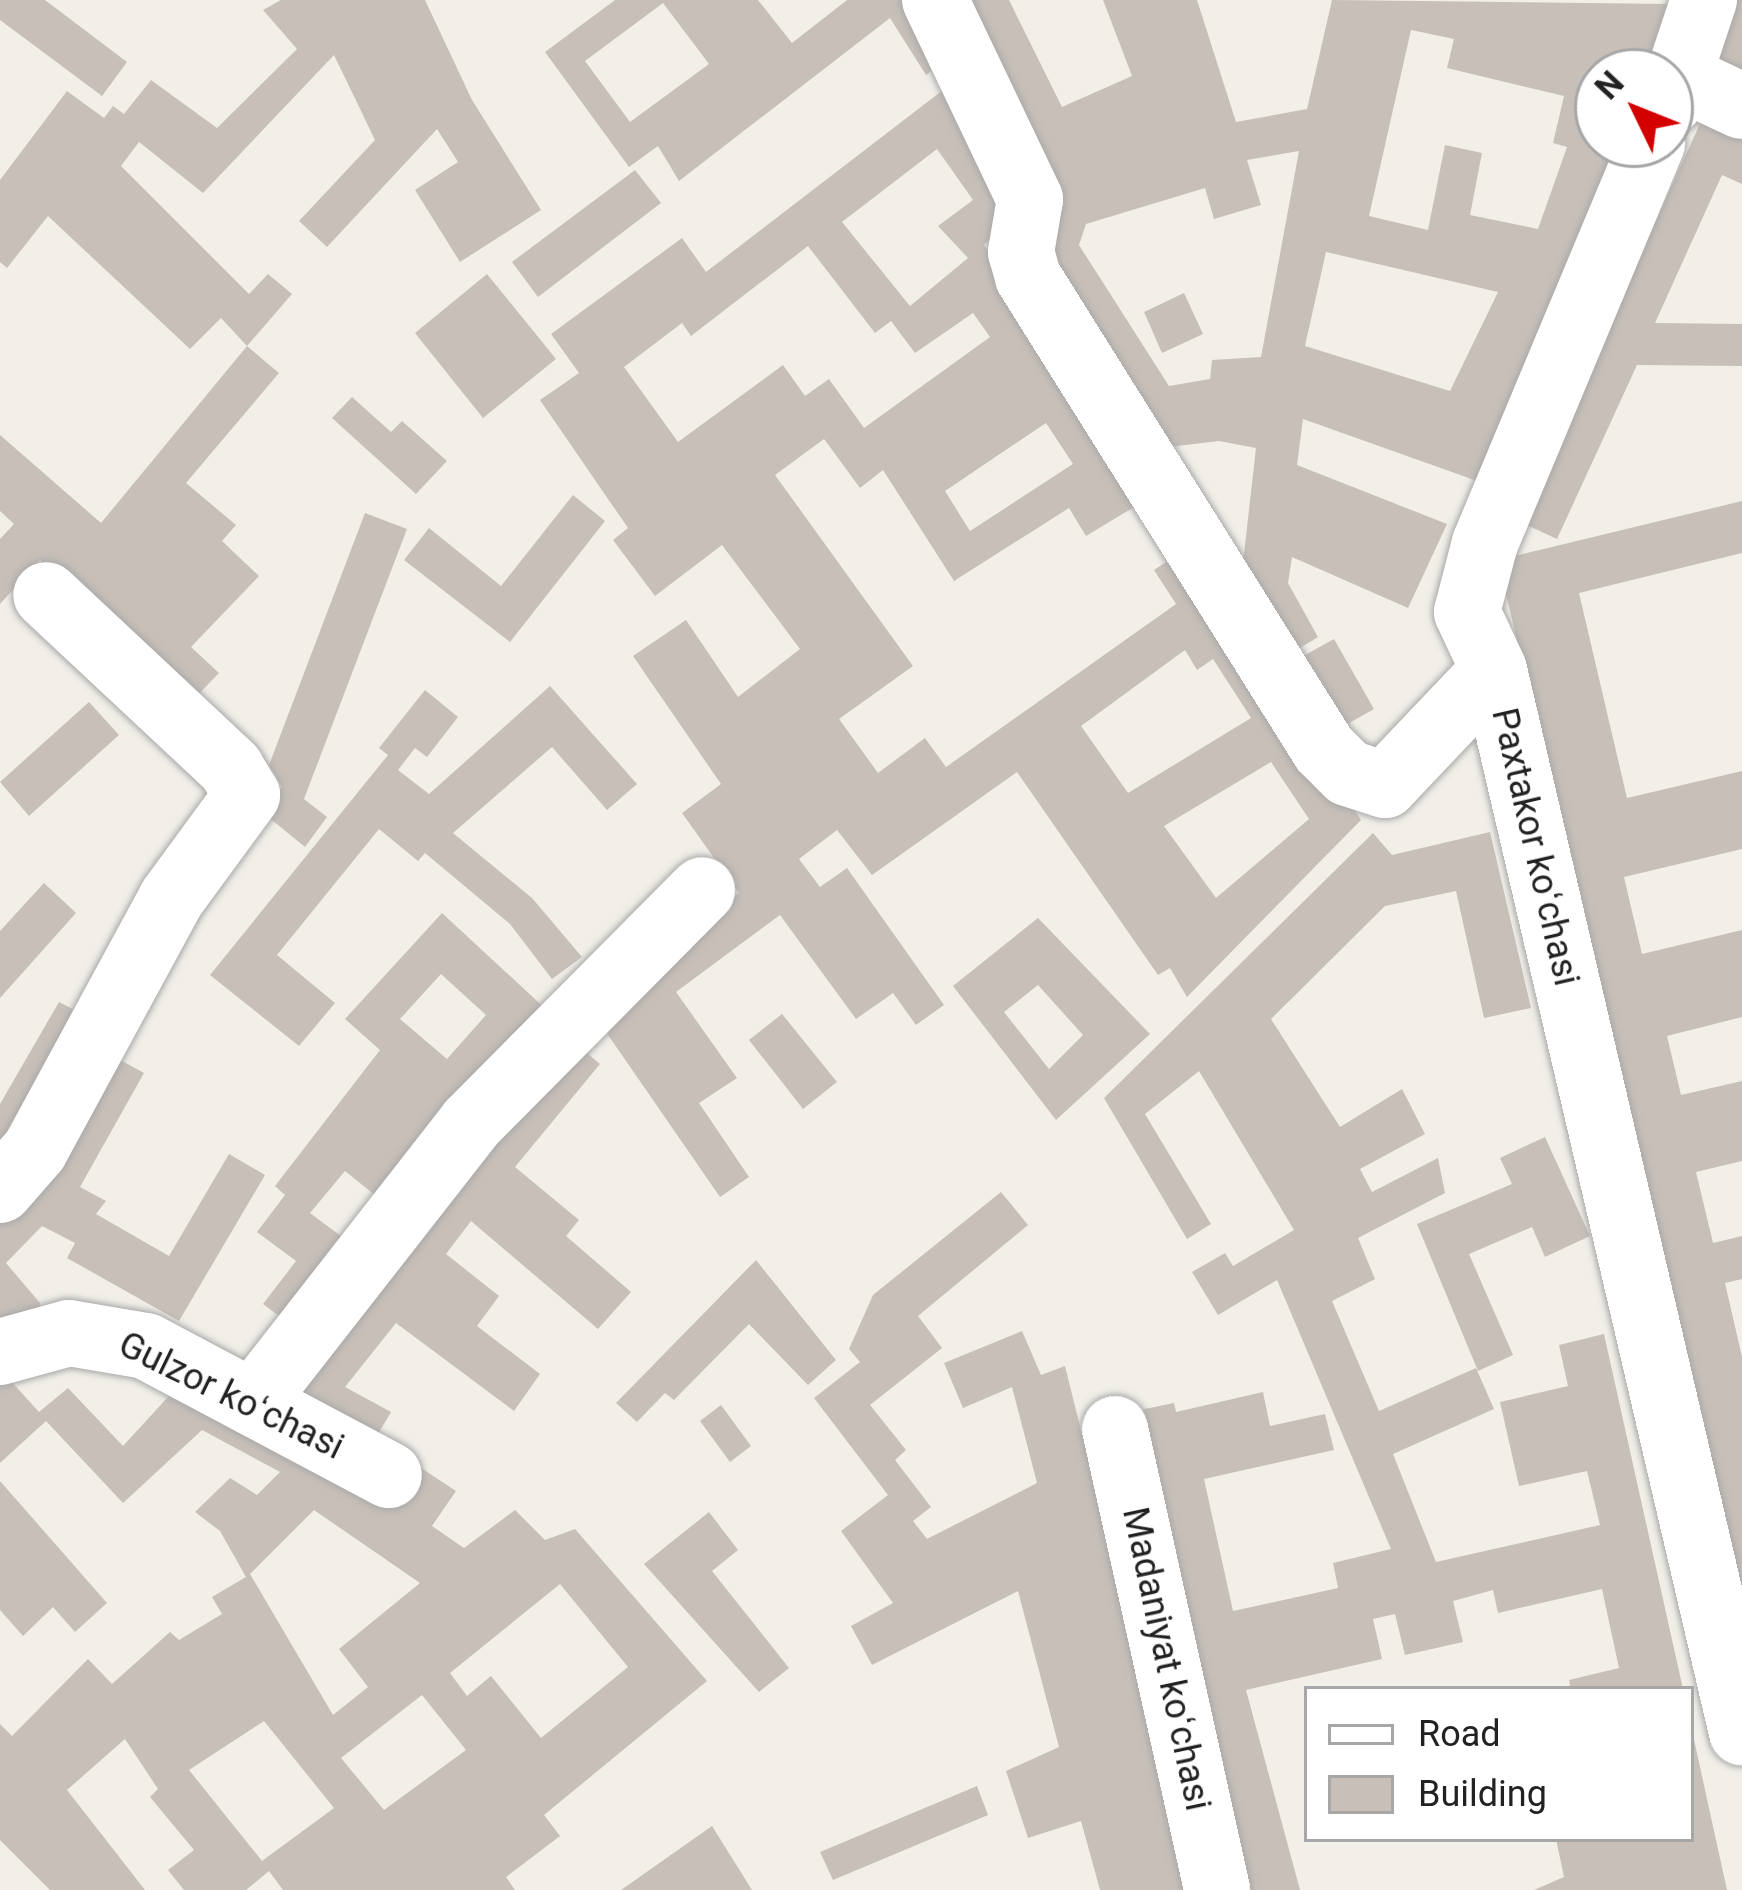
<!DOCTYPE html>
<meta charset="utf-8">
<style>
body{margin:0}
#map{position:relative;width:1742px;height:1890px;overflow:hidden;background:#f2efe9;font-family:Roboto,sans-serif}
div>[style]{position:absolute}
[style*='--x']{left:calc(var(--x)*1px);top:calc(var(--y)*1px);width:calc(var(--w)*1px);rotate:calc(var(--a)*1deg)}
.building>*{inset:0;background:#c7bfb8}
.roads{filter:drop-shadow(0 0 3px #a9a9a9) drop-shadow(0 0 3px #a9a9a9)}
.minor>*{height:66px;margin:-33px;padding:0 33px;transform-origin:33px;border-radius:33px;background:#fff}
span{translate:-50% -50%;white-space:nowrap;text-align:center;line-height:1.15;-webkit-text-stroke:10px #fff;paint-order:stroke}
.street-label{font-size:36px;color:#222}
.legend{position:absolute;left:1304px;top:1686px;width:390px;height:156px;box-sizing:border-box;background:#fff;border:3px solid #a7a7a7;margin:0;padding:15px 21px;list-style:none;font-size:36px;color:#222}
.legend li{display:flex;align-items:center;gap:24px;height:60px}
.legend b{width:60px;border:3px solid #a7a7a7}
.north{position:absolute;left:1574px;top:48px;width:120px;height:120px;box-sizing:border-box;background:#fff;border:3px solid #a7a7a7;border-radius:50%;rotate:313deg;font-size:33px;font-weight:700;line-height:48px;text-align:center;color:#222}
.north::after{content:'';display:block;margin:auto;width:42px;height:54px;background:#d40000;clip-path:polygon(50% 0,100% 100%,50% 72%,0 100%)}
</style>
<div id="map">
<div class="building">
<i style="clip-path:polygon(0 0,45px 0,127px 62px,102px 96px,0 20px)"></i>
<i style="clip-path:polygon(281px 0,425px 0,472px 100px,541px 210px,460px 262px,415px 190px,458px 162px,437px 129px,327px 247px,299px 221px,375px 140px,334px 55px,203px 193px,139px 142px,121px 166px,249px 294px,268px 274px,292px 294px,247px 346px,221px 318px,190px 349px,48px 216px,7px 268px,0 262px,0 180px,67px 91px,104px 118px,113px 106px,124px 114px,151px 80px,217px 128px,297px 49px,263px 10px)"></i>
<i style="clip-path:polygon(evenodd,615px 0,758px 0,792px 43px,847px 0,926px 0,958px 51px,926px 75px,890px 18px,679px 181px,658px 146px,629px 167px,545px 52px,615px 0,663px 3px,709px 64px,630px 122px,585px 61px,663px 3px)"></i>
<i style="clip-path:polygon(evenodd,943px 0,1009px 0,1062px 107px,1132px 76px,1103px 0,1197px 0,1236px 122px,1307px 109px,1332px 0,1671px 4px,1651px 72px,1598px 72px,1598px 144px,1633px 144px,1480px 482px,1303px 419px,1297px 465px,1447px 524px,1408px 608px,1292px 557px,1288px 583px,1318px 637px,1282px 659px,1240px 589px,1256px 448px,1219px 441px,1144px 450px,1030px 269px,943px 0,1411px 30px,1454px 39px,1447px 68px,1564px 96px,1553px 143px,1567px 147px,1538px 229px,1470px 215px,1482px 153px,1445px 145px,1428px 230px,1369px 216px,1411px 30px,943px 0,1299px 151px,1261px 357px,1212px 360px,1210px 379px,1169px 386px,1079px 245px,1086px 224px,1205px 188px,1214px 219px,1261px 205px,1247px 160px,1299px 151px,943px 0,1326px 252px,1498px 292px,1450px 391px,1305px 346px,1326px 252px)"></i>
<i style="clip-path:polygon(1717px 0,1742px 0,1742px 76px,1697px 61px)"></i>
<i style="clip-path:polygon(evenodd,956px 80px,1010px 220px,984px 245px,1149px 498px,1086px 536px,1069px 508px,954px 581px,883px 470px,860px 488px,824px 439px,775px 475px,913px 666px,839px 719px,878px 773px,925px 738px,946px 767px,1176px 604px,1154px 570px,1187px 548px,1361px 820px,1187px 997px,1170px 968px,1158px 975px,1017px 772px,872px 875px,837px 830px,799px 859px,820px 887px,847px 868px,944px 1005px,916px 1025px,893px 993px,856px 1019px,780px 915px,676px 992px,737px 1078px,699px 1103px,749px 1177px,720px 1197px,588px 1006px,739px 893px,682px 813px,721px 784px,633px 656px,686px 620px,738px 697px,800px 649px,722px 545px,655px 596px,613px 540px,628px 528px,540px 400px,579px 373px,551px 334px,682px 238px,706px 272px,956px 80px,937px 149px,973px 200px,938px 226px,968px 258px,910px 306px,842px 222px,937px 149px,956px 80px,808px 246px,875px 333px,891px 321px,915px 353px,973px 313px,990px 337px,864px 428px,829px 379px,805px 396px,783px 365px,678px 442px,624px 367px,682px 323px,691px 336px,808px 246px,956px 80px,1046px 423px,1073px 464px,970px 531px,945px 491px,1046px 423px,956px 80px,1185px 650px,1197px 670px,1213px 659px,1251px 718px,1128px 793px,1081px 726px,1185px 650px,956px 80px,1271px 762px,1309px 819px,1216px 898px,1164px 826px,1271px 762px)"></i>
<i style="clip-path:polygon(1703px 117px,1742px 134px,1742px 184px,1722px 175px,1655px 323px,1742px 324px,1742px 366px,1637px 365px,1557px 539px,1520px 522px)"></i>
<i style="clip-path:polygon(635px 170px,661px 203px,538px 297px,512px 262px)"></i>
<i style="clip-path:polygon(487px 274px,556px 359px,483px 418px,415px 333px)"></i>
<i style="clip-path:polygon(1184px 293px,1203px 334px,1162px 353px,1144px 312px)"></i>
<i style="clip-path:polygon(247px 346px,279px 373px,186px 483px,236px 525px,222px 541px,259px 576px,191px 647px,219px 673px,193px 700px,40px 560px,0 604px,0 539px,14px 524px,0 511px,0 435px,101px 523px)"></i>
<i style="clip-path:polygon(352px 397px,391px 432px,402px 421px,447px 461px,416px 494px,332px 418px)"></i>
<i style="clip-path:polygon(573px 495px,605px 521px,510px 642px,404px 560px,429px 528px,501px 586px)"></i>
<i style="clip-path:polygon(1742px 501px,1742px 553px,1579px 593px,1627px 798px,1742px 771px,1742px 849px,1624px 877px,1642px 954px,1742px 930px,1742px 1017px,1667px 1036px,1681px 1095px,1742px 1081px,1742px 1161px,1696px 1172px,1713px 1243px,1742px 1236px,1742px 1279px,1725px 1283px,1742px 1357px,1742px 1590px,1498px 560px)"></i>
<i style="clip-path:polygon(365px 513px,407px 529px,304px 799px,327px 817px,305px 847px,262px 812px,282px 787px,269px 765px)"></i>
<i style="clip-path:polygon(1334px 639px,1374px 709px,1335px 731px,1296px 660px)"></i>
<i style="clip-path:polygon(550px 686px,637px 784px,607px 810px,552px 747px,453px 833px,532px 898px,582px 957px,552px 979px,510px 924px,425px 853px,418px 861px,379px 829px,277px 955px,335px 1003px,299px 1046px,210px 975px,388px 755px,379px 748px,425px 690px,458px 717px,427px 757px,415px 748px,398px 770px,429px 794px)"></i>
<i style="clip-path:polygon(89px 702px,119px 735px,29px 816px,0 782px)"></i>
<i style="clip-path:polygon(1490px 832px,1531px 1008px,1484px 1018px,1456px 891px,1385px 906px,1271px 1019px,1340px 1127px,1402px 1089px,1425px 1134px,1360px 1169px,1372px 1192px,1438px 1158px,1445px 1193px,1358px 1238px,1375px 1279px,1332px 1301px,1379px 1411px,1476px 1368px,1494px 1409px,1393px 1454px,1436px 1562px,1600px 1525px,1587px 1471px,1519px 1486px,1500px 1402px,1568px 1386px,1559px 1345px,1604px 1334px,1683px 1689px,1571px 1689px,1569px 1680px,1619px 1668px,1602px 1589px,1498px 1613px,1493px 1590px,1453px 1601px,1463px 1642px,1405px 1655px,1395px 1614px,1373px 1619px,1382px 1659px,1246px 1690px,1300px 1890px,1248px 1890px,1140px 1410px,1174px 1403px,1176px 1412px,1263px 1392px,1270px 1426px,1325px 1414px,1334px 1450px,1204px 1479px,1233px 1611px,1338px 1588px,1333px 1563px,1391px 1549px,1277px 1280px,1218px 1315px,1192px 1272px,1225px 1253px,1233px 1266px,1294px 1230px,1199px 1071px,1145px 1114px,1211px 1224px,1187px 1239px,1104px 1098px,1373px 833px,1392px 855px)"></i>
<i style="clip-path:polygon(44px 883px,76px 913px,0 998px,0 931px)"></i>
<i style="clip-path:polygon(evenodd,442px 913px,550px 1013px,391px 1208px,345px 1171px,310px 1213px,357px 1248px,295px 1328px,263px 1304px,296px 1261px,257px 1232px,285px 1195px,275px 1186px,380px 1050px,345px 1019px,442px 913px,441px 974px,486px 1015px,447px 1059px,400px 1019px,441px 974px)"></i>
<i style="clip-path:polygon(evenodd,1038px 918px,1150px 1034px,1056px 1120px,953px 986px,1038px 918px,1038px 985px,1083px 1035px,1049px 1069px,1004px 1012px,1038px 985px)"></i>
<i style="clip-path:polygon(59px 1002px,88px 1017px,0 1162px,0 1104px)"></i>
<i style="clip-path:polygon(782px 1014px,837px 1082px,803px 1109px,749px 1040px)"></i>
<i style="clip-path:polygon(570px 1039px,600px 1064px,515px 1167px,579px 1220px,566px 1236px,631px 1292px,598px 1329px,471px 1221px,446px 1254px,499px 1296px,477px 1326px,540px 1374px,514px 1411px,396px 1323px,345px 1387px,391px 1412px,368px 1451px,270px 1400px)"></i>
<i style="clip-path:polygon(104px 1051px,144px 1073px,80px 1187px,106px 1201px,96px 1214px,169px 1256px,229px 1154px,265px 1175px,179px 1321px,67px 1258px,75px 1243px,42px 1226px,6px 1263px,40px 1303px,41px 1322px,0 1334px,0 1207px)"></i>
<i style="clip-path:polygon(1545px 1137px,1590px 1236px,1545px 1257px,1532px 1227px,1469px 1254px,1513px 1355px,1478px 1371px,1417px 1224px,1512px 1184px,1500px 1158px)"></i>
<i style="clip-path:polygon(1001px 1192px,1028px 1225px,918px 1316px,942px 1348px,870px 1405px,906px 1450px,895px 1460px,931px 1507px,913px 1521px,927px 1539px,1037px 1483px,1012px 1387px,963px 1408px,944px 1363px,1022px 1331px,1041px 1375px,1065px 1366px,1195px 1890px,1100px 1890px,1081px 1821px,1028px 1838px,1006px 1771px,1059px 1747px,1018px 1591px,872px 1665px,851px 1626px,893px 1603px,841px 1531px,888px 1495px,814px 1398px,860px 1362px,849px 1349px,873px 1295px)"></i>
<i style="clip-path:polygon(756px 1260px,836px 1360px,808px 1385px,749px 1324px,674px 1400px,665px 1393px,637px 1422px,616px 1403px)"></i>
<i style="clip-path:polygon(evenodd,0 1369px,39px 1412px,68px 1388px,123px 1446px,189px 1374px,400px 1501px,421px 1468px,456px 1491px,432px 1526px,464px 1548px,515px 1510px,545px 1540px,575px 1529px,707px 1681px,544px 1815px,560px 1836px,506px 1877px,515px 1890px,283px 1890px,269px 1871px,246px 1890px,184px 1890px,168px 1870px,194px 1850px,150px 1797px,158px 1789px,125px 1739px,67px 1790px,145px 1890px,50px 1890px,0 1840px,0 1724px,12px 1736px,88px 1659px,112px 1684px,170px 1632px,179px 1640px,222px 1614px,212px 1597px,246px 1577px,220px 1531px,195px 1512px,230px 1478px,257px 1495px,280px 1472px,202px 1430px,123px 1503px,46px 1421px,0 1463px,0 1369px,314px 1510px,420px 1583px,339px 1649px,368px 1687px,333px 1715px,250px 1574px,314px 1510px,0 1369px,560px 1584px,628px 1667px,541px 1738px,491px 1676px,467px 1696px,450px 1673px,560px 1584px,0 1369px,422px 1695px,466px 1750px,384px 1810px,341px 1758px,422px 1695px,0 1369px,264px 1721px,334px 1808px,262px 1861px,189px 1770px,264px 1721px)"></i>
<i style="clip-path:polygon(721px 1405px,751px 1446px,730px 1462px,700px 1421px)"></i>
<i style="clip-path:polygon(0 1481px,107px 1603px,75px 1632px,53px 1607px,23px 1636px,0 1610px)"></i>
<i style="clip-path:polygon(709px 1512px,738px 1550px,712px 1571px,789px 1668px,759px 1692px,644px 1564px)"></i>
<i style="clip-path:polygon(1693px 1735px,1727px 1890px,1534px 1890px,1564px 1877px,1556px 1839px,1691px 1839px)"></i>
<i style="clip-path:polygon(977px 1786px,988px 1815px,833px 1880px,820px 1852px)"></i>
<i style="clip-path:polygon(712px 1826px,752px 1890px,621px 1890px)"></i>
</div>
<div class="roads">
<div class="minor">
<i style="--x:935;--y:0;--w:221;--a:64.5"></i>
<i style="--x:1030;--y:199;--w:54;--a:99.6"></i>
<i style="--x:1021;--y:252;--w:26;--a:74"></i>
<i style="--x:1028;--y:277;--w:557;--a:57.91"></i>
<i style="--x:1324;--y:749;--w:34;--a:45"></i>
<i style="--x:1348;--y:773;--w:39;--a:18"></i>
<i style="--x:1385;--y:785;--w:158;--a:-46.5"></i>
<i style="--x:1494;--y:670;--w:1091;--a:76.86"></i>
<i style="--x:1680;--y:77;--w:68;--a:25.1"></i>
<i style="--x:1670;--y:102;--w:108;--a:-71.6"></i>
<i style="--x:1494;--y:670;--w:64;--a:-115"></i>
<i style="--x:1467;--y:612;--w:71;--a:-75.4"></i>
<i style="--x:1485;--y:543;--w:433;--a:-67.3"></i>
<i style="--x:0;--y:1190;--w:53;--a:-48.8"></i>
<i style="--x:35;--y:1150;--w:285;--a:-61.5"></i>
<i style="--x:171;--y:899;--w:129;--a:-53.8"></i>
<i style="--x:247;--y:795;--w:31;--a:-121"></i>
<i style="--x:231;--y:768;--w:253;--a:-136.9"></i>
<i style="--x:0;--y:1352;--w:72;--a:-15.4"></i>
<i style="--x:69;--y:1333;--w:78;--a:9.6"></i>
<i style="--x:146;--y:1346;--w:275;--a:28"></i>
<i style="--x:254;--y:1401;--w:353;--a:-52"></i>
<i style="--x:471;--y:1123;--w:328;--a:-45.2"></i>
<i style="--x:1115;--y:1429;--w:472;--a:77.5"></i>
</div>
</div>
<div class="street-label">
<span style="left:1535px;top:847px;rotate:77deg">Paxtakor koʻchasi</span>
<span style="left:231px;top:1396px;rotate:26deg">Gulzor koʻchasi</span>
<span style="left:1166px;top:1659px;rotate:78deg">Madaniyat koʻchasi</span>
</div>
<ul class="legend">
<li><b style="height:15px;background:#fff"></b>Road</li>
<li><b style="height:33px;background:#c7bfb8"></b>Building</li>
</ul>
<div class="north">N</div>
</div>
